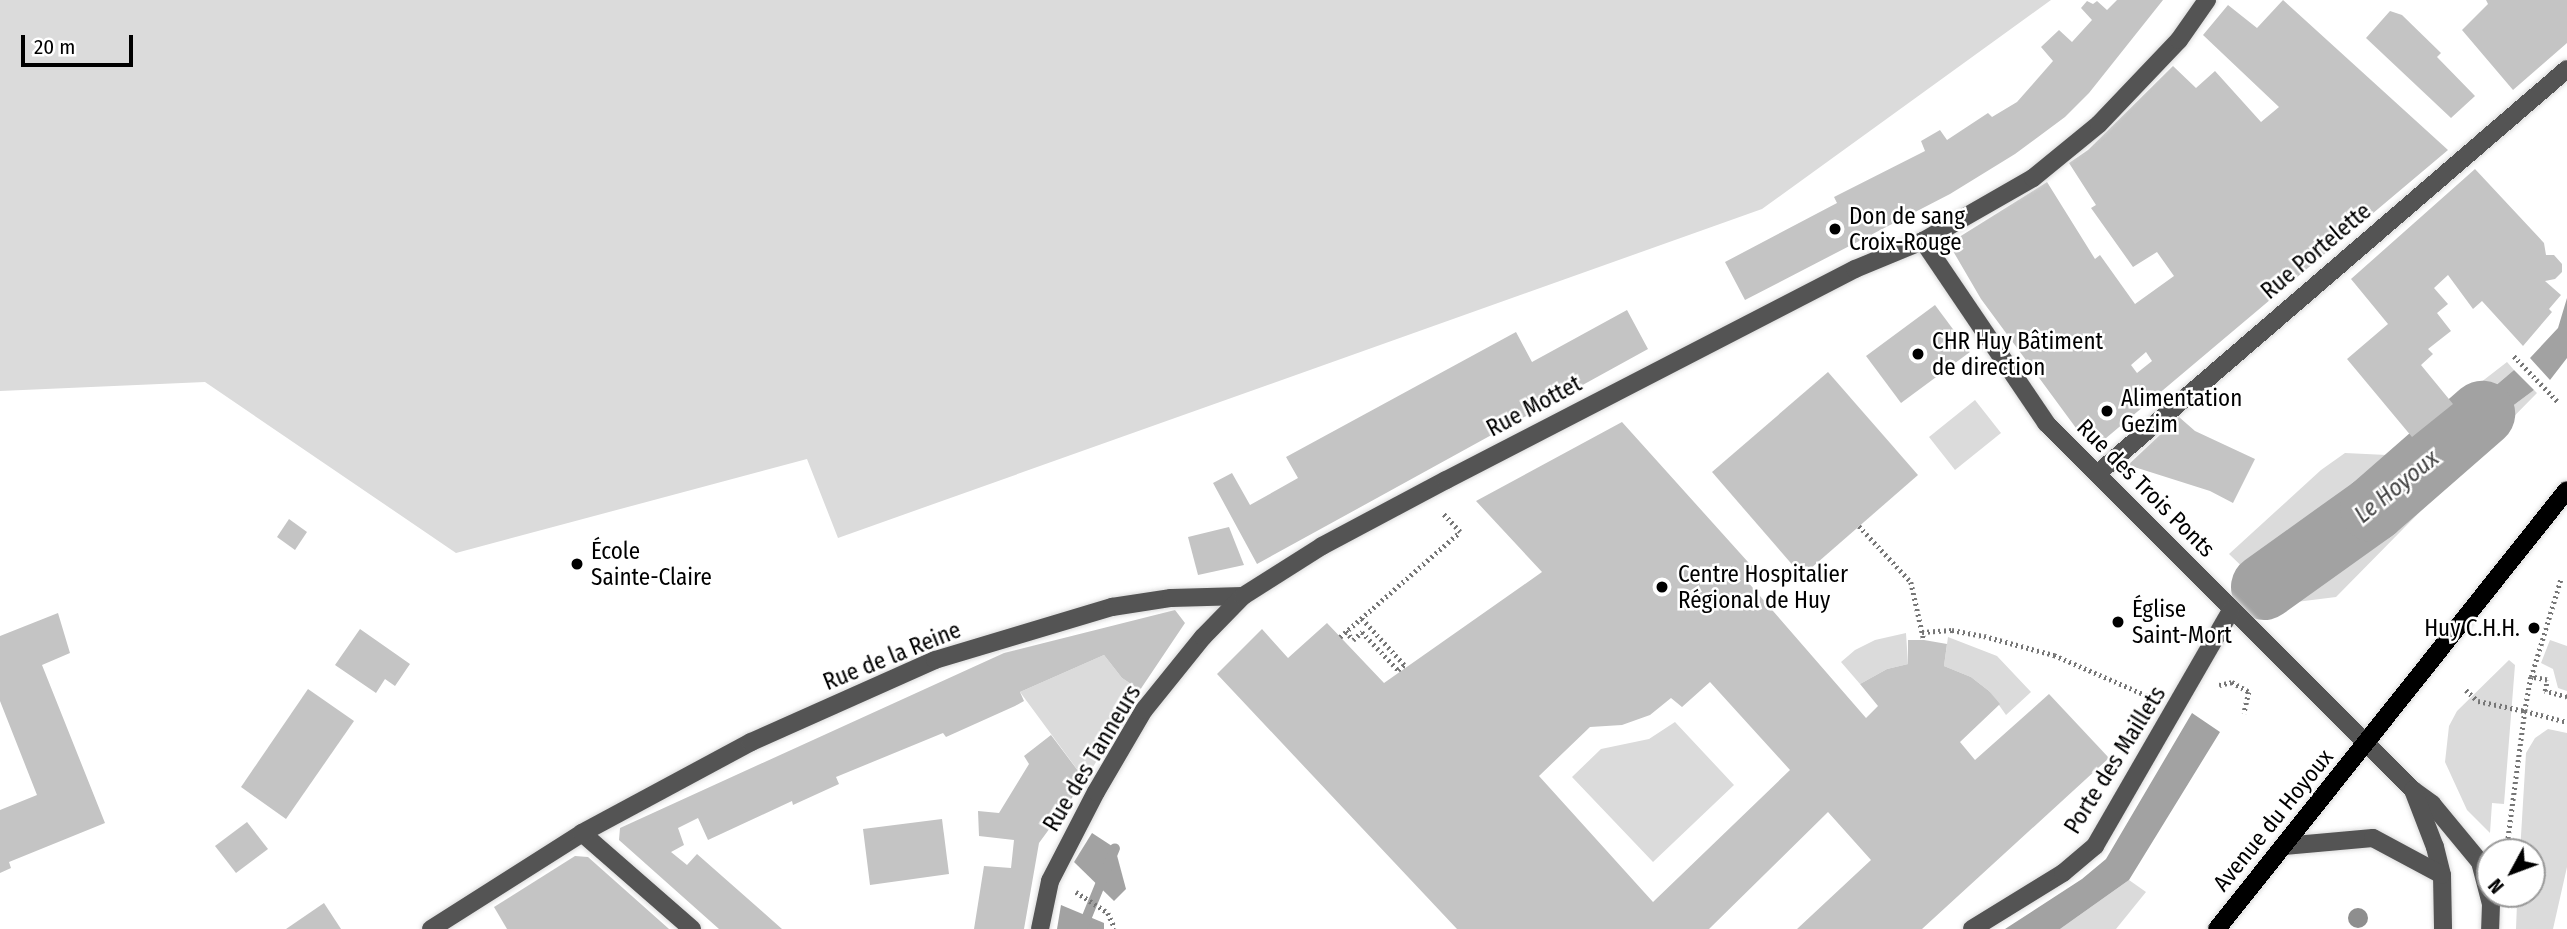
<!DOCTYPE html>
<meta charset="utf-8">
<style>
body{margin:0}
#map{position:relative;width:2567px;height:929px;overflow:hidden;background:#fff;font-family:"Fira Sans Condensed",sans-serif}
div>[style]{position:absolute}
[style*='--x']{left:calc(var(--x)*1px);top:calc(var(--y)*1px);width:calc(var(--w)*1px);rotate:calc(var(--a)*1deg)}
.green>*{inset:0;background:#dbdbdb}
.water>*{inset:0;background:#a2a2a2}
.stream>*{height:10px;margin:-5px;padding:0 5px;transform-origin:5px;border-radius:5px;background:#a2a2a2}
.river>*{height:66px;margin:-33px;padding:0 33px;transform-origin:33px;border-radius:33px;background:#a2a2a2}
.building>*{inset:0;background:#c4c4c4}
.path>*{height:4.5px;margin-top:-2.25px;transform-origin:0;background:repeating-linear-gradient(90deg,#767676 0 2px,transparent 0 5.5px)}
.roads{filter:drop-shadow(0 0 2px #dbdbdb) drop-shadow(0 0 2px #dbdbdb)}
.minor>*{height:18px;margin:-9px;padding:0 9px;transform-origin:9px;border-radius:9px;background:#545454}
.major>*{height:18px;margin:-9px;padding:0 9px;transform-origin:9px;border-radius:9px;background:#000}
.trees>*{width:20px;height:20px;margin:-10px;border-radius:50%;background:#8e8e8e}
.dots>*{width:19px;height:19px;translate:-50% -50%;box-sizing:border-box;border:4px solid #fff;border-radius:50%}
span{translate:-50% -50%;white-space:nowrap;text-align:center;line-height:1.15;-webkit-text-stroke:5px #fff;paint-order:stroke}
.poi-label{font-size:23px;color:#000}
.left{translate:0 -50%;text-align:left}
.right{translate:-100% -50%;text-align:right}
.street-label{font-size:23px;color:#000}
.water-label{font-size:24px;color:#434343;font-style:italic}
.north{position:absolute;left:2476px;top:838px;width:70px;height:70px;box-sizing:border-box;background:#fff;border:2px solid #999;border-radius:50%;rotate:229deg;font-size:19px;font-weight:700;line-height:28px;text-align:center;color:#000}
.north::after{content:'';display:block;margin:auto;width:24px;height:32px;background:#000;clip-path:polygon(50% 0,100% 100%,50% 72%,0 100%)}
.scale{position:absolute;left:21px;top:35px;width:112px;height:32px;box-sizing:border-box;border:4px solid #000;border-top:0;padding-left:9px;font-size:21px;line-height:24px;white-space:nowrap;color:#000;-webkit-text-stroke:5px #fff;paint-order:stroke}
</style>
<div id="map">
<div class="green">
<i style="clip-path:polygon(0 0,2051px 0,1762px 209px,838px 538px,807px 459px,456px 553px,205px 382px,0 391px)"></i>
<i style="clip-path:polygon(2507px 362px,2514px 370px,2423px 446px,2424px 472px,2534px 390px,2537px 393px,2336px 597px,2281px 604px,2229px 554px,2321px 470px,2345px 453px,2387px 455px)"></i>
<i style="clip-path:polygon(1975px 400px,2001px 433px,1955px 470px,1929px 437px)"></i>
<i style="clip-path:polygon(1906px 633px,1908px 664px,1887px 669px,1860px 684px,1841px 662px,1855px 650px,1875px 640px)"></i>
<i style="clip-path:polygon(1948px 637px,1997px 656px,2031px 692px,2006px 715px,1989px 691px,1971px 677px,1944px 666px)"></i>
<i style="clip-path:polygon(2550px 640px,2567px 646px,2567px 691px,2558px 688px,2553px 669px,2541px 663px)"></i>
<i style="clip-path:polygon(1104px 655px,1122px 678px,1140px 690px,1085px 780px,1020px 692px)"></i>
<i style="clip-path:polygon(2509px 660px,2515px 665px,2504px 804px,2492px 803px,2490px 833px,2467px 810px,2445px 762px,2449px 726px,2457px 711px)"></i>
<i style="clip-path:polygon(1675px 722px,1734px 785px,1653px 862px,1572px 777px,1601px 749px,1649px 739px)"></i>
<i style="clip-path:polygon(2548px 729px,2567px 733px,2567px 867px,2553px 929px,2516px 929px,2517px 903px,2528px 903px,2529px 894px,2532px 894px,2532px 852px,2520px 852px,2526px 753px,2535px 738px)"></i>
<i style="clip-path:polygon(2129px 880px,2146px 892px,2116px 929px,2060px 929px)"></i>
</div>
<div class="water">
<i style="clip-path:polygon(2567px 298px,2567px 358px,2550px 380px,2530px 358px,2558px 328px)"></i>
<i style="clip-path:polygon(2514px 370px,2534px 390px,2424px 472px,2414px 472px,2423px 447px)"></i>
<i style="clip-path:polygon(2192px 713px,2220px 732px,2129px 880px,2060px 929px,2005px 929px,2082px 879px,2106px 859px)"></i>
<i style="clip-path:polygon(1092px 833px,1115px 848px,1126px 889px,1114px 901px,1074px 862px)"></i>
<i style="clip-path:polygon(1061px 905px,1104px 923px,1104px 929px,1057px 929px)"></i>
</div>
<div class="stream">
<i style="--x:1082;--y:929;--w:87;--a:-67.8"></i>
</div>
<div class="river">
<i style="--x:2264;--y:587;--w:134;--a:-35.6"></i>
<i style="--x:2373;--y:509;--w:145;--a:-41.1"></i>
</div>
<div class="building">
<i style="clip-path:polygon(2117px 0,2163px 0,2089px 93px,2065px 117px,2015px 154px,1950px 194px,1745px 300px,1725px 262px,1837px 203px,1834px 197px,1925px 151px,1921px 141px,1940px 130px,1947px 140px,1988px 113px,1992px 117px,2017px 102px,2053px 61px,2041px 47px,2059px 30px,2072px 42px,2092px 20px,2081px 8px,2087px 1px,2093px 4px,2097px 1px,2107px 10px)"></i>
<i style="clip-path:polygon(evenodd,2283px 0,2448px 150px,2099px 444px,2087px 443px,1981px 299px,1953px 251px,1956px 239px,2047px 182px,2095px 259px,2100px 255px,2135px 304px,2174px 276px,2157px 252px,2133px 267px,2091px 208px,2096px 205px,2069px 163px,2088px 150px,2173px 66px,2196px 88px,2215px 71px,2261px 122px,2279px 107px,2203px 35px,2228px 5px,2257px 28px,2283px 0,2146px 352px,2152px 361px,2137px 373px,2131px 365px,2146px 352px)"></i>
<i style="clip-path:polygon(2486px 0,2567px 0,2567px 43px,2513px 90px,2462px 30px,2488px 4px)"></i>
<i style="clip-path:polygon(2390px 11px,2402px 15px,2441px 53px,2437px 57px,2475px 96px,2451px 118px,2366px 38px)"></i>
<i style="clip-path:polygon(2475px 169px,2544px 243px,2546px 255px,2554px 255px,2562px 264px,2562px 272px,2555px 279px,2545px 281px,2561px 295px,2549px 309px,2552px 312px,2523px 346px,2482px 301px,2473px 309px,2448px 275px,2434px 288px,2448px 304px,2437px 313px,2451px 331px,2428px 349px,2433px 354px,2421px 365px,2453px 404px,2412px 437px,2347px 359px,2388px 324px,2351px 279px)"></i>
<i style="clip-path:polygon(1935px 305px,1970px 352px,1901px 403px,1866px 356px)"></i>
<i style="clip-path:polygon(1627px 310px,1648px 349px,1257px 564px,1213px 483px,1232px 473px,1250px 505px,1298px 478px,1286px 457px,1516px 332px,1532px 362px)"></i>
<i style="clip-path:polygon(1828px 372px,1918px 475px,1802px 576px,1712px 472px)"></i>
<i style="clip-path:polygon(2179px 417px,2195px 431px,2255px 459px,2233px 503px,2210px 491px,2128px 465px)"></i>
<i style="clip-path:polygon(evenodd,1622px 422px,1757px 572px,1746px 580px,1866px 718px,1878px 706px,1860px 684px,1887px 669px,1908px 664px,1908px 640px,1924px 640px,1947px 644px,1944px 666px,1971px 677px,1989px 691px,2000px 704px,1960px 742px,1975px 760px,2049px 694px,2109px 758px,1922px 929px,1797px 929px,1871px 860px,1828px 812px,1709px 929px,1457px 929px,1217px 674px,1262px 629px,1288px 658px,1327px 623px,1384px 683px,1542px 572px,1476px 501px,1622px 422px,1710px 682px,1790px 770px,1653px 902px,1539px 776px,1590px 727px,1622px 725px,1650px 715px,1671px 698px,1682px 707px,1710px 682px)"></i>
<i style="clip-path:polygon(289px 519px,307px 532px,295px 550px,277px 537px)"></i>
<i style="clip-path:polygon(1229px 527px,1244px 565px,1198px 575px,1188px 537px)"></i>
<i style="clip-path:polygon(1175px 610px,1185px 623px,1140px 690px,1122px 678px,1104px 655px,1020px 692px,1024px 701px,1015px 706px,946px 737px,943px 733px,836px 777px,839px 784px,793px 805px,792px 801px,708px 840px,698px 818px,678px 828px,684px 845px,671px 852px,687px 865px,697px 854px,782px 929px,719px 929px,619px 840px,620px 828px,1004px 653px)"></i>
<i style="clip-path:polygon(58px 613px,70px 653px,42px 665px,105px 823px,9px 862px,11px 868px,0 873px,0 810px,37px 795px,0 701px,0 636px)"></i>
<i style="clip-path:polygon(360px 629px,410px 664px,395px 686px,385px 679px,376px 693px,335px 665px)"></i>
<i style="clip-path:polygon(308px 689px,354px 721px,286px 819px,241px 787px)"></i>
<i style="clip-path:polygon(1051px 735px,1085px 780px,1039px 843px,1024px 929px,974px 929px,984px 866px,1011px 868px,1014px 840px,979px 836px,978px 811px,999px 813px,1029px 764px,1024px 756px)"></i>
<i style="clip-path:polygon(942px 819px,949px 874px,870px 885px,863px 829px)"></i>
<i style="clip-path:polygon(247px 822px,268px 849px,236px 873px,215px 846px)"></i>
<i style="clip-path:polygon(575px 856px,588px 857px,669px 929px,507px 929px,494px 907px)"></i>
<i style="clip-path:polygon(324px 903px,341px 929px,286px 929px)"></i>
</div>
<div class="path">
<i style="--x:2514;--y:356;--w:65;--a:46.2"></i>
<i style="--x:1859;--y:526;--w:76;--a:47.1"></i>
<i style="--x:1911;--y:582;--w:59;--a:77.4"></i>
<i style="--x:1346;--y:631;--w:11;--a:52"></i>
<i style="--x:1353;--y:640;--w:12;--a:-42"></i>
<i style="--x:1362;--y:632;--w:52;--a:46.5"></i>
<i style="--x:1398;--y:670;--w:8;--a:-40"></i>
<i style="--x:1404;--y:665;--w:64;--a:-132.5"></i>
<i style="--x:1922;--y:632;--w:30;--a:-4"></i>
<i style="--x:1952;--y:630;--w:33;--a:11"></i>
<i style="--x:1984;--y:636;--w:73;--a:15.2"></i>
<i style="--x:2054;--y:655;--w:105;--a:23.6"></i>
<i style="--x:1340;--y:637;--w:159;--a:-41.2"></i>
<i style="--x:1460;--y:532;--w:25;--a:-133"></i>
<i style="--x:2531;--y:677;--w:103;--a:-73.1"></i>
<i style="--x:2219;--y:685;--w:13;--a:-13"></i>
<i style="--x:2232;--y:682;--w:20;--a:30"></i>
<i style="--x:2249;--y:692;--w:22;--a:103"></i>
<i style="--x:2466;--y:690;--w:16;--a:43"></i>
<i style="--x:2478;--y:701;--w:48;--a:12"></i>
<i style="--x:2525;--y:711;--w:138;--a:97.5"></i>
<i style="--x:2507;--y:848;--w:4;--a:146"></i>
<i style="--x:2567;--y:697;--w:23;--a:-165"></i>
<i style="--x:2545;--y:691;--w:11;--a:-80"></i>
<i style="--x:2547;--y:680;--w:16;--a:-169"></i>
<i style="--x:2531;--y:677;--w:35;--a:100"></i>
<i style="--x:2525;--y:711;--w:43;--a:14.7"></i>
<i style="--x:1076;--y:892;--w:38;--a:33"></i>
<i style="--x:1108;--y:913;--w:17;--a:66"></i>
</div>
<div class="roads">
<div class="minor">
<i style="--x:1923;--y:241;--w:220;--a:55.9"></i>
<i style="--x:2046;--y:423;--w:519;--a:45"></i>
<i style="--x:2413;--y:790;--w:24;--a:36"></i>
<i style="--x:2432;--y:804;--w:75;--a:50.4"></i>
<i style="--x:2480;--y:862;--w:43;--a:75.3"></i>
<i style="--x:2491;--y:904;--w:25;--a:92"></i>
<i style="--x:2098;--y:473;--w:619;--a:-40.74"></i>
<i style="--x:2413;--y:790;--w:61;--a:68.9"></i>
<i style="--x:2435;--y:847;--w:29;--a:76"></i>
<i style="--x:2442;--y:875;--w:54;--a:88.9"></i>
<i style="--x:582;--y:833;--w:146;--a:41.1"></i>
<i style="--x:2284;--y:846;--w:89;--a:-5.1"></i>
<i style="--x:2373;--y:838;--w:78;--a:28.2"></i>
<i style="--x:431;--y:929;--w:179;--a:-32.4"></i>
<i style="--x:582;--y:833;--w:192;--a:-28.3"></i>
<i style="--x:751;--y:742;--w:201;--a:-24"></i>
<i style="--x:935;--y:660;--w:185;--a:-16.7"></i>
<i style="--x:1112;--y:607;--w:60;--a:-8.7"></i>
<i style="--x:1171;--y:598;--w:72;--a:-1.6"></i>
<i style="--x:1040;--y:929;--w:49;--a:-78.2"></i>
<i style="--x:1050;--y:881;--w:100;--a:-62.7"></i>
<i style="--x:1096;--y:792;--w:95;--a:-59.7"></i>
<i style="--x:1144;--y:710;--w:94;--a:-51.1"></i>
<i style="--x:1203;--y:637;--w:57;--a:-45.7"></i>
<i style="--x:1243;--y:596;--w:93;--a:-32.3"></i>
<i style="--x:1322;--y:546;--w:140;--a:-28"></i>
<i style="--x:1446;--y:480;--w:460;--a:-27.3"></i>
<i style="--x:1855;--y:269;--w:74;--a:-22.4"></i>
<i style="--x:1923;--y:241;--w:127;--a:-29.8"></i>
<i style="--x:2033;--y:178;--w:85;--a:-39.3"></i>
<i style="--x:2099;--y:124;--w:116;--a:-46.4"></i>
<i style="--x:2179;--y:40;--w:49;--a:-55"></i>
<i style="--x:1972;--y:929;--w:107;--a:-31.6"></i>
<i style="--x:2063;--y:873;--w:42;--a:-40.2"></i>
<i style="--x:2095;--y:846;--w:272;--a:-60"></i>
</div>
<div class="major">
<i style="--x:2217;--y:929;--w:561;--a:-51.44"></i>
</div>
</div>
<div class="trees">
<i style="left:2358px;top:918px"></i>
</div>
<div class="dots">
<i style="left:1835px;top:229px;background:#000"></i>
<i style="left:1918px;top:354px;background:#000"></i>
<i style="left:2107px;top:411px;background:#000"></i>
<i style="left:577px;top:564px;background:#000"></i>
<i style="left:1662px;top:587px;background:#000"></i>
<i style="left:2118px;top:622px;background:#000"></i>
<i style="left:2534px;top:628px;background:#000"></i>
</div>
<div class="poi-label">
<span class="left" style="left:1849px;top:229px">Don de sang<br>Croix-Rouge</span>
<span class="left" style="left:1932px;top:354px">CHR Huy Bâtiment<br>de direction</span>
<span class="left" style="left:2121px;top:411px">Alimentation<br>Gezim</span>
<span class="left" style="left:591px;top:564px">École<br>Sainte-Claire</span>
<span class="left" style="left:1678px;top:587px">Centre Hospitalier<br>Régional de Huy</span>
<span class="left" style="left:2132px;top:622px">Église<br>Saint-Mort</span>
<span class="right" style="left:2520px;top:628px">Huy C.H.H.</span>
</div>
<div class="street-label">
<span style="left:2316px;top:251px;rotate:-40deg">Rue Portelette</span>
<span style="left:1534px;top:406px;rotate:-28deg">Rue Mottet</span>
<span style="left:2146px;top:488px;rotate:45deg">Rue des Trois Ponts</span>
<span style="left:892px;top:656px;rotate:-22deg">Rue de la Reine</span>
<span style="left:1092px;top:758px;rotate:-59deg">Rue des Tanneurs</span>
<span style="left:2115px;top:760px;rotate:-58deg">Porte des Maillets</span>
<span style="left:2273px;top:820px;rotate:-51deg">Avenue du Hoyoux</span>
</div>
<div class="water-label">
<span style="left:2397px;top:487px;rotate:-39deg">Le Hoyoux</span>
</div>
<div class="north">N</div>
<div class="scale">20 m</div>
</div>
